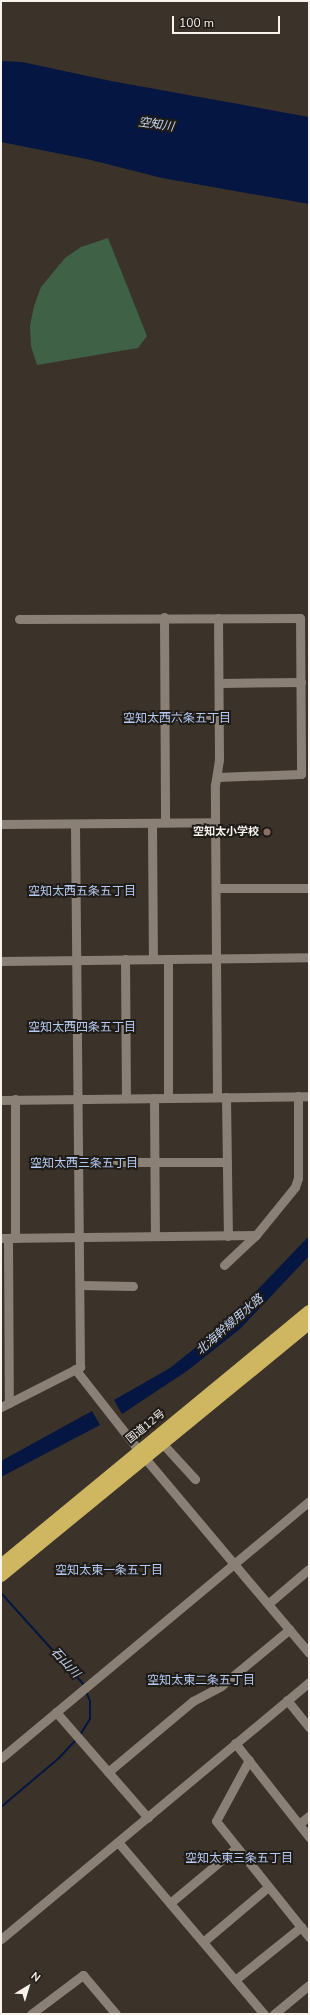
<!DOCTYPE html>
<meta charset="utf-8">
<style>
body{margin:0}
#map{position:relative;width:310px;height:2015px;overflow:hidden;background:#3b322a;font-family:"Nunito Sans","Noto Sans JP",sans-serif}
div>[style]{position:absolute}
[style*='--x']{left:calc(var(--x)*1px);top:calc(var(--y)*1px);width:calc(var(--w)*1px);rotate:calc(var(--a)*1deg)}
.green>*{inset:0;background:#3f6246}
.water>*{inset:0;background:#041641}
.stream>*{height:2px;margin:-1px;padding:0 1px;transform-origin:1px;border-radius:1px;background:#041641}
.minor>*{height:9px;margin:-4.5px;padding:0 4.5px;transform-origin:4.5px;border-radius:4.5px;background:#8a8076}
.highway>*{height:12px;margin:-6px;padding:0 6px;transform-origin:6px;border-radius:6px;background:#cfb761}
.dots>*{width:11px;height:11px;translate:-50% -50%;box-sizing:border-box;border:2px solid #1f1b17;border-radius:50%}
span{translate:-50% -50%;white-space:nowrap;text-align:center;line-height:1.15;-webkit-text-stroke:4px #1f1b17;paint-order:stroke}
.poi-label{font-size:11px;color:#f8f3ed;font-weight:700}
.right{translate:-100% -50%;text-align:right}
.street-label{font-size:11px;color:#f8f3ed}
.water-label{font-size:12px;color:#c3d4f2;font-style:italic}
.neighbourhood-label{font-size:12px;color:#b7cbf3}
.frame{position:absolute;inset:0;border:2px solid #f8f3ed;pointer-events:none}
.north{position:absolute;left:8px;top:1967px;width:40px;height:40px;-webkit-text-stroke:3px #1f1b17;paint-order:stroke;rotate:38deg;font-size:11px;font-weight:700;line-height:16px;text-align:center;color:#f8f3ed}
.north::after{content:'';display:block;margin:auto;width:14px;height:18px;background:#f8f3ed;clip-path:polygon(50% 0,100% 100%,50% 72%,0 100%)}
.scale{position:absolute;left:172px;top:16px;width:108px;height:18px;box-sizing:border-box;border:2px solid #f8f3ed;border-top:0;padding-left:5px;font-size:12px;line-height:14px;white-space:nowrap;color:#f8f3ed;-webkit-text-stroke:3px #1f1b17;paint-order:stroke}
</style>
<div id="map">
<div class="green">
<i style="clip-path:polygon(108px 238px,147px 336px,138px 348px,37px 365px,31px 346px,30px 326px,34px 306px,41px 287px,65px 258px,81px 247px)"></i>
</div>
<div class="water">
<i style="clip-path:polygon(1px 61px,22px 62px,111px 81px,309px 117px,309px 204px,162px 178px,91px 160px,1px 142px)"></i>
<i style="clip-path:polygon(309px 1236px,309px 1256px,240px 1329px,187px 1371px,122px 1414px,114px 1400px,170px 1368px,225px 1324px)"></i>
<i style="clip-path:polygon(92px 1411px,100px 1425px,1px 1477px,1px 1461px)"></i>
</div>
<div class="stream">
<i style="--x:1;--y:1593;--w:124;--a:47.9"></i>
<i style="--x:80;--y:1735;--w:19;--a:-58"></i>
<i style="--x:90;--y:1719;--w:18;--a:-90"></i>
<i style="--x:90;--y:1701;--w:11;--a:-112"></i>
<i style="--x:1;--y:1807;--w:76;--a:-40.2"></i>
<i style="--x:59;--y:1758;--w:25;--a:-47"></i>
</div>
<div class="minor">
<i style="--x:164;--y:617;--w:205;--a:89.7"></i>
<i style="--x:19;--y:619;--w:281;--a:-0.2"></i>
<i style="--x:300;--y:618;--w:156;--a:89.6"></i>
<i style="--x:301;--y:774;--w:84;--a:178"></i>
<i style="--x:219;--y:683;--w:82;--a:-0.7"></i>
<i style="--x:165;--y:716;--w:54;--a:0"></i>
<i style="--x:1;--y:824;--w:214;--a:-0.5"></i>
<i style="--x:152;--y:824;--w:135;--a:89.6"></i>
<i style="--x:216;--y:888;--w:93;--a:0"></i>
<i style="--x:125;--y:959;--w:139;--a:89.6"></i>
<i style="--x:168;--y:959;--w:138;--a:90"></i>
<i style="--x:1;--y:961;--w:308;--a:-0.7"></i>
<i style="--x:217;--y:1097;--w:312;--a:-90.4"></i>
<i style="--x:215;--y:785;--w:26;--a:-81"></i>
<i style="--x:219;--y:759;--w:141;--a:-90.4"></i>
<i style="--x:226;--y:1097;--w:139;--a:89.2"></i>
<i style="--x:154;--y:1098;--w:138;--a:89.6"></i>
<i style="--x:15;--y:1099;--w:139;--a:90"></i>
<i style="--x:1;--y:1100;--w:308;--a:-0.7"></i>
<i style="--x:78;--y:1162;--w:149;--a:0"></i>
<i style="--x:1;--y:1238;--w:255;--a:-0.7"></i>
<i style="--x:8;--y:1238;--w:165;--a:89.7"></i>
<i style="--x:224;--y:1265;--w:44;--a:-43.2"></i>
<i style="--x:256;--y:1235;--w:62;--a:-50.9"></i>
<i style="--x:295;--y:1187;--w:9;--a:-72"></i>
<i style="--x:298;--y:1178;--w:82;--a:-90"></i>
<i style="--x:80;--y:1285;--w:53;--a:1.1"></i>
<i style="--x:75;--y:1369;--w:112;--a:51.9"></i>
<i style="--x:144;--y:1457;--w:256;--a:49.9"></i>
<i style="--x:1;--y:1407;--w:89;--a:-26.9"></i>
<i style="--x:80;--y:1367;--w:543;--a:-90.53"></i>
<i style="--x:162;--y:1443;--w:49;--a:47.5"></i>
<i style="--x:269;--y:1603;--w:52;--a:-40.4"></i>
<i style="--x:287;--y:1700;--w:35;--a:51"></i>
<i style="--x:56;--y:1712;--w:140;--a:49"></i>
<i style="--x:235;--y:1743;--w:120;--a:51.8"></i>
<i style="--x:1;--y:1758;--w:401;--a:-39.8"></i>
<i style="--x:249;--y:1760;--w:69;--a:118.4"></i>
<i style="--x:216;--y:1821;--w:149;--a:51.3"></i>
<i style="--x:108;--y:1772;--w:111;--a:-39.9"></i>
<i style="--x:193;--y:1701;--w:32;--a:-28"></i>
<i style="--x:221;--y:1686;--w:89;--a:-39.6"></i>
<i style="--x:299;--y:1824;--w:13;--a:-39"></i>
<i style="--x:118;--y:1842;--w:226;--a:49.7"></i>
<i style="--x:170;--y:1903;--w:86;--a:-39.8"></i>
<i style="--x:1;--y:1939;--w:401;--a:-39.8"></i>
<i style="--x:203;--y:1942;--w:85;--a:-40.2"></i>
<i style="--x:235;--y:1980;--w:85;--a:-38.8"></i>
<i style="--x:31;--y:2014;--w:65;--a:-36.9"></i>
<i style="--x:83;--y:1975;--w:51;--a:49.8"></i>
<i style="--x:274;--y:2014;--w:45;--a:-39.6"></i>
</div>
<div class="highway">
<i style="--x:1;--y:1565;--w:399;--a:-39.5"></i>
<i style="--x:1;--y:1576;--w:398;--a:-39.3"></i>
</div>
<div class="dots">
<i style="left:267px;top:832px;background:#8d6e63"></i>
</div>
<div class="poi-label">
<span class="right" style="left:259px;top:832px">空知太小学校</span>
</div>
<div class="street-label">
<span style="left:146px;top:1427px;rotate:-39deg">国道12号</span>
</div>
<div class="water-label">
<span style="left:156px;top:125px;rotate:8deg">空知川</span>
<span style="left:230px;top:1325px;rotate:-41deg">北海幹線用水路</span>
<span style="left:65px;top:1663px;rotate:47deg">石山川</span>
</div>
<div class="neighbourhood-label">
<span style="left:177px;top:719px">空知太西六条五丁目</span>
<span style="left:82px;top:892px">空知太西五条五丁目</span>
<span style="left:82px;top:1028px">空知太西四条五丁目</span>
<span style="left:84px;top:1164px">空知太西三条五丁目</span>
<span style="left:109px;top:1571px">空知太東一条五丁目</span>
<span style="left:201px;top:1681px">空知太東二条五丁目</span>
<span style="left:239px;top:1859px">空知太東三条五丁目</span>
</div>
<div class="frame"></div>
<div class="north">N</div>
<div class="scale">100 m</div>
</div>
